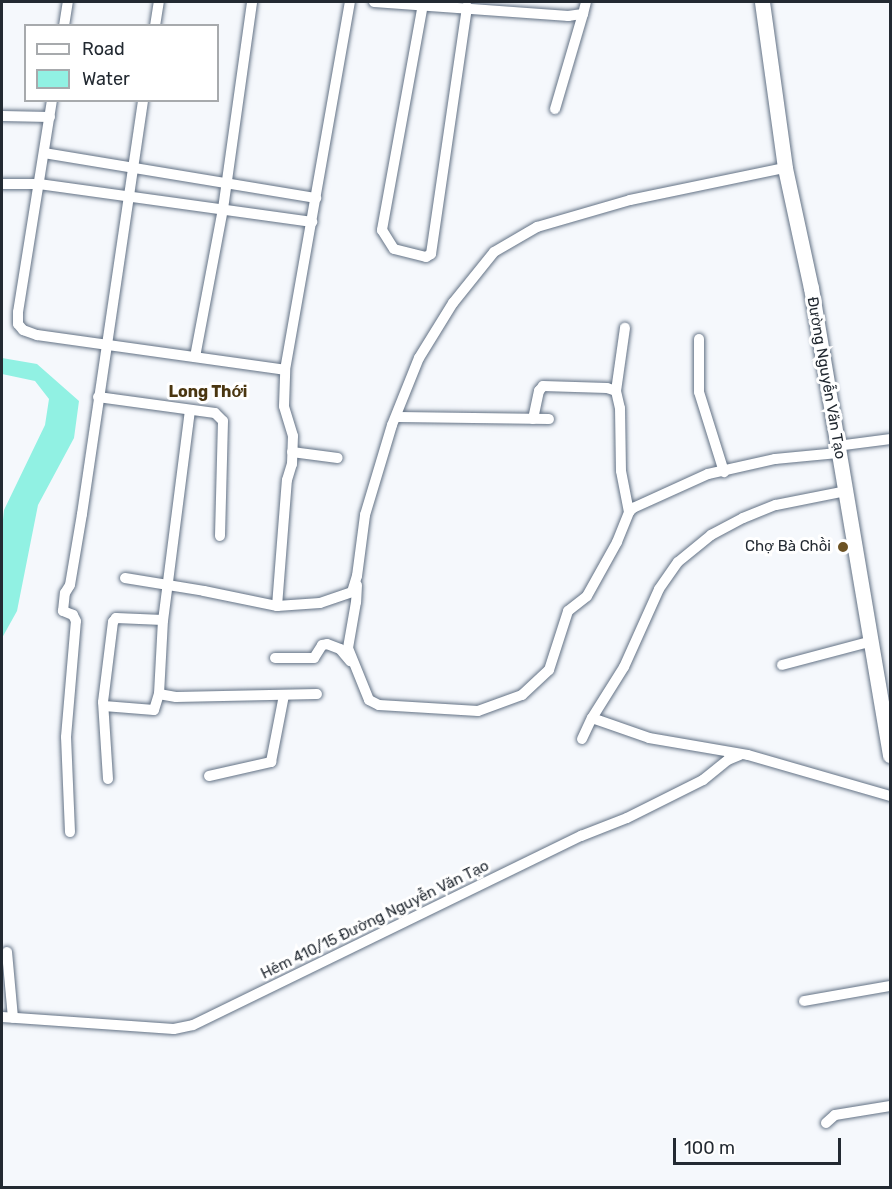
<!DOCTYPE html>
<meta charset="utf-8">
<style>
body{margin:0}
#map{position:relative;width:892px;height:1189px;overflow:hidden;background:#f5f8fc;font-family:Rubik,sans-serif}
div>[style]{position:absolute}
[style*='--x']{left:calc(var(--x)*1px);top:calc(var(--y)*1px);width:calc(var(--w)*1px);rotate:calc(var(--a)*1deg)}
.water>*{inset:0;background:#91f1e3}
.roads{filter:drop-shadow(0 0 2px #637285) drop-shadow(0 0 2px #637285)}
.street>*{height:10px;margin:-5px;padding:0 5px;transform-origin:5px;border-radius:5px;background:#fff}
.secondary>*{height:15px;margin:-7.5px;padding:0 7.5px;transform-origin:7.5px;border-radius:7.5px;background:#fff}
.dots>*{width:16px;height:16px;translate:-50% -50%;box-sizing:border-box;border:3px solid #fff;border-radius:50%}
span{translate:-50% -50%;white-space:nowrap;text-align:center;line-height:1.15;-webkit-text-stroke:6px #fff;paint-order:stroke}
.street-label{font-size:15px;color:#232a32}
.poi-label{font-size:15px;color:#232a32}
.right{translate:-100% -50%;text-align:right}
.neighbourhood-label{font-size:16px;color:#4a3610;font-weight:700}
.frame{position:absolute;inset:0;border:3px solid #232a32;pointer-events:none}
.legend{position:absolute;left:24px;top:24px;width:195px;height:78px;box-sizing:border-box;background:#fff;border:2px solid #a7aaad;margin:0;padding:8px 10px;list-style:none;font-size:18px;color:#232a32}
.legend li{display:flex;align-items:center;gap:12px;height:30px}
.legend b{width:30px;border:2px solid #a7aaad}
.scale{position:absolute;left:673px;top:1138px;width:168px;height:27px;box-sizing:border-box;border:3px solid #232a32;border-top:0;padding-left:8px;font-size:18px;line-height:21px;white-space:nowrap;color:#232a32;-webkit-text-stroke:4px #fff;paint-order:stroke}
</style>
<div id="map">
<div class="water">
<i style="clip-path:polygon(2px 358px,37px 364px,79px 401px,74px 438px,38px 505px,17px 611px,2px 638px,2px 529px,4px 510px,45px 425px,49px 399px,35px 381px,2px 374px)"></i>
</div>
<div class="roads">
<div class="street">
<i style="--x:374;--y:2;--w:195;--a:4.1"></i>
<i style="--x:568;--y:16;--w:15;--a:-8"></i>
<i style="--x:583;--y:14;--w:12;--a:-76"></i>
<i style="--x:423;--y:4;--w:230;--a:100.3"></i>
<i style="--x:382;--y:230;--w:22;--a:58"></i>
<i style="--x:394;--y:249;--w:33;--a:14"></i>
<i style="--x:426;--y:257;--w:6;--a:-31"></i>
<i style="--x:431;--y:254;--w:250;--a:-81.7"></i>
<i style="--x:64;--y:26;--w:24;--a:-81"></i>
<i style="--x:155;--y:26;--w:24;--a:-81"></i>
<i style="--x:52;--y:100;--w:215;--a:99.1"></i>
<i style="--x:18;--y:312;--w:12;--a:90"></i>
<i style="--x:18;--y:324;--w:8;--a:50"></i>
<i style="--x:23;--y:330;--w:15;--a:20"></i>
<i style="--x:37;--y:335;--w:250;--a:8"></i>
<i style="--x:285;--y:370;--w:374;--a:-80"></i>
<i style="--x:555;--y:109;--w:99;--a:-73.6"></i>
<i style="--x:2;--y:116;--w:48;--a:1.2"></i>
<i style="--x:44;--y:153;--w:276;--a:9.4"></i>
<i style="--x:2;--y:184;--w:37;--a:0"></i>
<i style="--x:39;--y:184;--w:276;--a:7.9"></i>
<i style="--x:699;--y:339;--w:53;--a:90"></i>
<i style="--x:699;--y:392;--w:84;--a:72.6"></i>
<i style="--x:195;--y:357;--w:151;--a:-79.3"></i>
<i style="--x:223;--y:209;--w:209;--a:-82"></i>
<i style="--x:616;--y:391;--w:64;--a:-81.9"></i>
<i style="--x:98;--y:397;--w:118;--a:7.8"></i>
<i style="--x:215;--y:413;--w:11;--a:45"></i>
<i style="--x:223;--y:421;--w:115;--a:91.5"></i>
<i style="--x:190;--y:410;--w:212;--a:97.3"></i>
<i style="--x:163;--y:620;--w:74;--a:93.1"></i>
<i style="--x:159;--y:694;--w:17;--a:10"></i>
<i style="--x:176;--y:697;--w:141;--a:-1.2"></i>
<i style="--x:398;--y:417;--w:151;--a:0.8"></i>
<i style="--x:533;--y:419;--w:29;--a:-78"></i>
<i style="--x:539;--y:391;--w:6;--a:-51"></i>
<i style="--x:543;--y:386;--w:64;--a:1.8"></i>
<i style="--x:607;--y:388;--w:9;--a:18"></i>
<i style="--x:616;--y:391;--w:17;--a:77"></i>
<i style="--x:620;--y:408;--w:63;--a:89.1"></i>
<i style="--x:621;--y:471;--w:42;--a:79"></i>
<i style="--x:837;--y:446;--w:53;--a:-7.5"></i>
<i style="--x:292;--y:452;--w:46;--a:7.4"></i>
<i style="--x:125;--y:578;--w:80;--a:9.3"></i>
<i style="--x:204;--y:591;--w:75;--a:11.6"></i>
<i style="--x:277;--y:606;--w:43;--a:-4"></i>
<i style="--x:320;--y:603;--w:34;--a:-19"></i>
<i style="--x:352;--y:592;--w:17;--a:-73"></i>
<i style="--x:357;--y:576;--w:62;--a:-82.5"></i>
<i style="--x:365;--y:515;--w:94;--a:-73.3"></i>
<i style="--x:392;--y:425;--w:72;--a:-68.1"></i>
<i style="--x:419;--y:358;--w:65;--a:-58.3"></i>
<i style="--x:453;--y:303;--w:65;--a:-51.2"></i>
<i style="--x:494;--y:252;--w:50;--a:-30.2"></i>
<i style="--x:537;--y:227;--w:97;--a:-16.2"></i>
<i style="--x:630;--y:200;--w:158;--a:-11.7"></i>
<i style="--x:357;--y:585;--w:17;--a:93"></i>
<i style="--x:356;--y:602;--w:47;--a:99.9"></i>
<i style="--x:348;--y:648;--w:56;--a:68"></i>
<i style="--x:369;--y:700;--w:11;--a:27"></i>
<i style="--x:379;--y:705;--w:99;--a:3.5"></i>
<i style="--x:478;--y:711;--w:47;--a:-20"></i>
<i style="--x:522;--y:695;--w:37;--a:-43"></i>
<i style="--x:549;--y:670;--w:62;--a:-72.1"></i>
<i style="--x:568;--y:611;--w:24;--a:-38"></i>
<i style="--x:587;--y:596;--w:62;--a:-60.9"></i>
<i style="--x:617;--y:542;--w:32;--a:-68"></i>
<i style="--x:629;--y:512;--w:6;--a:-45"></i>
<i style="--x:633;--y:508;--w:82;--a:-24.4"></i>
<i style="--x:708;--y:474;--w:69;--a:-12.6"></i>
<i style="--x:775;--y:459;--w:63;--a:-5.4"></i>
<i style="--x:277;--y:606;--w:126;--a:-85.5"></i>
<i style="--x:287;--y:480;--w:17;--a:-73"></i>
<i style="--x:292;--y:464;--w:28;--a:-88"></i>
<i style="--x:293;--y:436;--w:31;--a:-107"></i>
<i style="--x:284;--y:406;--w:36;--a:-88"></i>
<i style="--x:275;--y:658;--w:39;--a:0"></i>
<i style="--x:314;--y:658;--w:15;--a:-58"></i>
<i style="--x:322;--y:645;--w:5;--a:-11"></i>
<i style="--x:327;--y:644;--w:14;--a:21"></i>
<i style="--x:340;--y:649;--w:16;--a:50"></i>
<i style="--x:782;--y:665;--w:93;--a:-14.9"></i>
<i style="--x:104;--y:706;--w:50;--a:4.6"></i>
<i style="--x:154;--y:710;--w:17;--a:-73"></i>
<i style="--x:592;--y:718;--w:60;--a:19.3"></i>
<i style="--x:649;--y:738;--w:100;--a:9.7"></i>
<i style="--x:748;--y:755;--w:148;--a:16.1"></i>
<i style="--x:582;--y:739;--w:23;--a:-65"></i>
<i style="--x:592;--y:718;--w:60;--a:-57.9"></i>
<i style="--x:624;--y:667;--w:85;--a:-65.8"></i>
<i style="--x:659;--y:589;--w:33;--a:-55"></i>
<i style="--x:678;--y:562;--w:43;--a:-39.3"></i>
<i style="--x:711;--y:535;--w:36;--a:-28"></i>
<i style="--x:743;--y:518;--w:35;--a:-22"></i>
<i style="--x:776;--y:505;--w:71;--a:-11.3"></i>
<i style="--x:209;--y:776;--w:64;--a:-12.7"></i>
<i style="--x:271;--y:762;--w:68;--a:-79"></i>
<i style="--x:108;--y:779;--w:77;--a:-93.7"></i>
<i style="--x:103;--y:702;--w:81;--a:-82.9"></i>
<i style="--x:113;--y:622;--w:5;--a:-53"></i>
<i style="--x:116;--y:618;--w:47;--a:2.4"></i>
<i style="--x:70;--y:832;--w:95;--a:-92.4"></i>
<i style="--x:66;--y:737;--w:116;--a:-85.1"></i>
<i style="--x:76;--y:621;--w:7;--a:-117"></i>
<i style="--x:73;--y:615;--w:11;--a:-158"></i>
<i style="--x:63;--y:611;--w:18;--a:-84"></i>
<i style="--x:65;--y:593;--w:9;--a:-58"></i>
<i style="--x:70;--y:585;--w:72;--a:-80.4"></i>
<i style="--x:82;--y:514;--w:418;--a:-81.6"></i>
<i style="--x:7;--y:952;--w:66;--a:84.8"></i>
<i style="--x:804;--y:1001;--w:87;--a:-9.9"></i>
<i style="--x:2;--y:1017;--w:172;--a:4"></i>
<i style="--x:174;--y:1029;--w:19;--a:-12"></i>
<i style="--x:193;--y:1025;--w:432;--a:-26"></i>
<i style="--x:581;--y:836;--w:49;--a:-21.4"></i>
<i style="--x:627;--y:818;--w:85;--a:-26.6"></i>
<i style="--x:703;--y:780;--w:32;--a:-39"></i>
<i style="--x:728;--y:760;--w:13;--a:-23"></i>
<i style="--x:826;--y:1123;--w:12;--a:-42"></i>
<i style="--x:835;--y:1115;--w:56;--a:-9.3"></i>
</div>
<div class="secondary">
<i style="--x:762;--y:2;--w:168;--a:82.1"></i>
<i style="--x:785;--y:168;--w:123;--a:77.8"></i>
<i style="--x:811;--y:288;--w:474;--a:80.4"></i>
</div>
</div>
<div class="dots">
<i style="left:843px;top:547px;background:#6c5223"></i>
</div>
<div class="street-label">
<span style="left:826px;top:378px;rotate:80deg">Đường Nguyễn Văn Tạo</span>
<span style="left:375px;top:920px;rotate:-26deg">Hẻm 410/15 Đường Nguyễn Văn Tạo</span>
</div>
<div class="poi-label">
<span class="right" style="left:831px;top:547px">Chợ Bà Chồi</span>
</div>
<div class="neighbourhood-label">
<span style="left:208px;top:392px">Long Thới</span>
</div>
<div class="frame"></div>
<ul class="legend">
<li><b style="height:8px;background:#fff"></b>Road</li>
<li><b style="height:16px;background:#91f1e3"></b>Water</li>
</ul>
<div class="scale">100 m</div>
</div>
